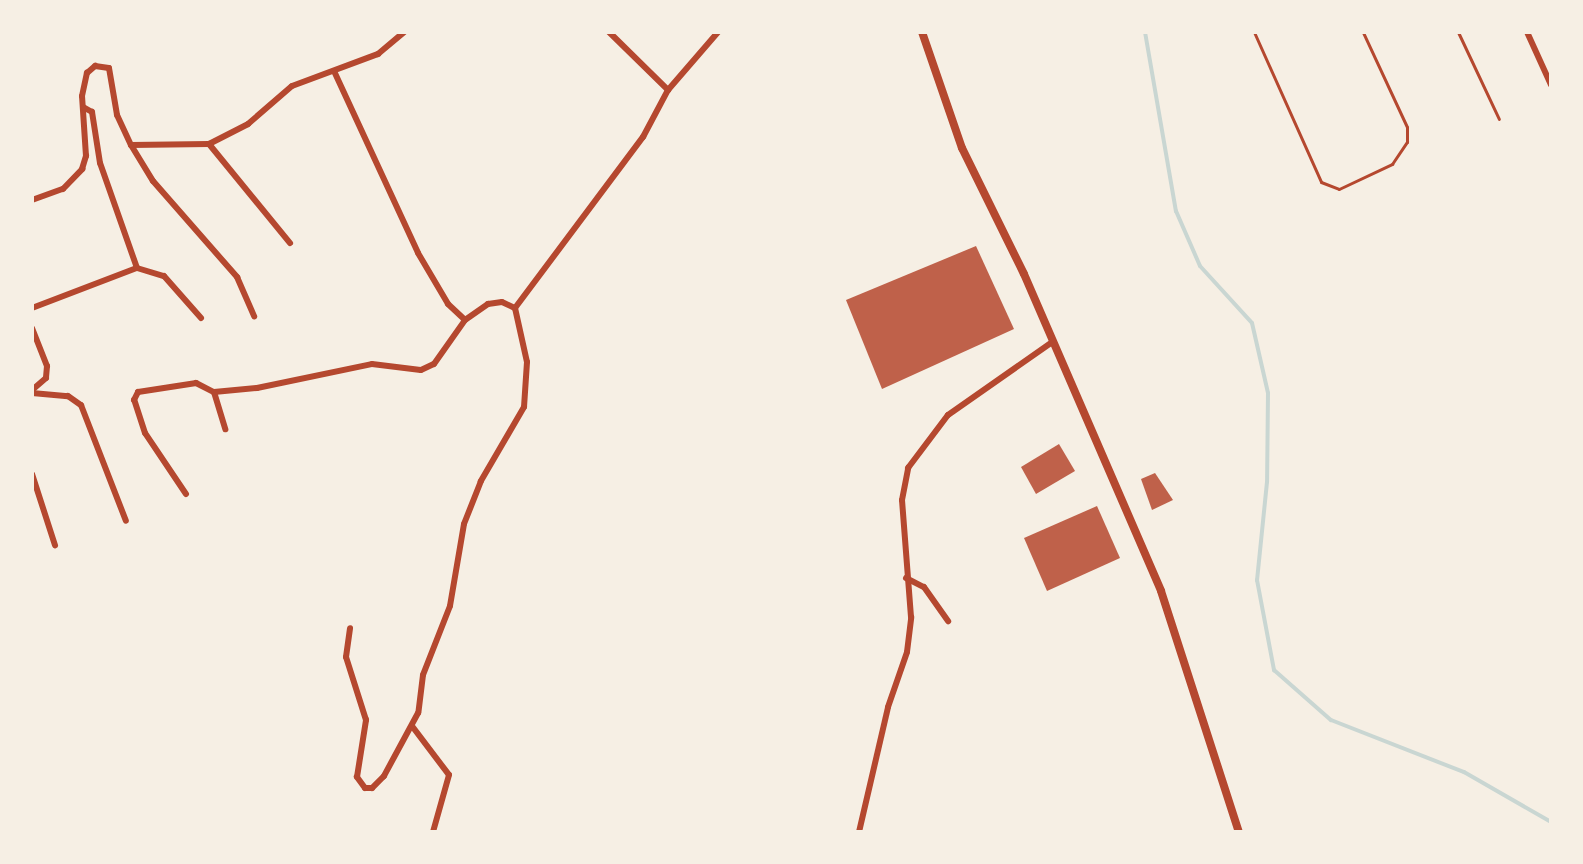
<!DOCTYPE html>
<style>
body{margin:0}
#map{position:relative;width:1583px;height:864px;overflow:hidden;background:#f6efe4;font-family:"Sofia Sans Condensed",sans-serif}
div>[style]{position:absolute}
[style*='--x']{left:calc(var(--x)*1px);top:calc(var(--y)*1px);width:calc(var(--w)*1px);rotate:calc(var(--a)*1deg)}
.stream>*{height:4px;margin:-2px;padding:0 2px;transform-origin:2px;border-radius:2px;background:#c9d6d2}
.building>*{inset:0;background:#bf614a}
.service>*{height:3px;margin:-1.5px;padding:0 1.5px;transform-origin:1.5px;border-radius:1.5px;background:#b5482f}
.minor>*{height:6px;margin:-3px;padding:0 3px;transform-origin:3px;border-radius:3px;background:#b5482f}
.tertiary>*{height:8px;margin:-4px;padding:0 4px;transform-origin:4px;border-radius:4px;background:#b5482f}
span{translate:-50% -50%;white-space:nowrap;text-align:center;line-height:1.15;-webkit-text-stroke:7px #f6efe4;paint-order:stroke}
.frame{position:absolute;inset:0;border:34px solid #f6efe4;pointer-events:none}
</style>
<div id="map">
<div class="stream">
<i style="--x:1145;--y:32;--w:182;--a:80.2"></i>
<i style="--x:1176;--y:211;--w:60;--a:66.4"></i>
<i style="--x:1200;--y:266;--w:77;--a:47.6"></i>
<i style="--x:1252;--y:323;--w:72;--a:77.1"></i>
<i style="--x:1268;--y:393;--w:89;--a:90.6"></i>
<i style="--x:1267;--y:482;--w:99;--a:95.8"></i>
<i style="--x:1257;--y:580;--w:92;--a:79.3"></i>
<i style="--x:1274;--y:670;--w:76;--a:41.3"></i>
<i style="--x:1331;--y:720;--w:143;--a:21.4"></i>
<i style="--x:1464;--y:772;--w:100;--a:29.9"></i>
</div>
<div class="building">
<i style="clip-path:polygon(976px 246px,1014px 329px,882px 389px,846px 300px)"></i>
<i style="clip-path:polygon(1059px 444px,1075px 471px,1036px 494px,1021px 467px)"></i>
<i style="clip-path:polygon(1155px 473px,1173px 500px,1152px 510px,1141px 479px)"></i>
<i style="clip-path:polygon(1097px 506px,1120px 558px,1047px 591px,1024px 538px)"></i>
</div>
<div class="service">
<i style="--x:1254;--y:32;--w:164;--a:65.9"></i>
<i style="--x:1321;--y:182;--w:19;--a:21"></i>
<i style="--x:1339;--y:189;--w:59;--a:-25.3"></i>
<i style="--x:1392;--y:164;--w:27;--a:-56"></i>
<i style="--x:1407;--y:142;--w:15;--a:-90"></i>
<i style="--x:1407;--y:127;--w:105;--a:-114.9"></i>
<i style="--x:1458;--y:32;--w:96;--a:64.8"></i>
</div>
<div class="minor">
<i style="--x:609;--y:32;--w:83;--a:44.5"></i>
<i style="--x:1527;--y:32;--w:58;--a:65.6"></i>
<i style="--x:334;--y:71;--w:200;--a:65.2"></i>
<i style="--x:418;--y:253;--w:59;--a:59.5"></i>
<i style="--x:448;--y:304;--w:23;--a:43"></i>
<i style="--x:209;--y:144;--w:128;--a:50.7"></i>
<i style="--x:131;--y:145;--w:42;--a:58.6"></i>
<i style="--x:153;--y:181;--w:128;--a:48.8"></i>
<i style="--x:237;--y:277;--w:43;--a:66.4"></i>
<i style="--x:32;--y:200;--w:33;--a:-20"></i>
<i style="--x:63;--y:189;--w:28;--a:-46"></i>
<i style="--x:82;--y:169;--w:14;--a:-73"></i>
<i style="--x:86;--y:156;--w:60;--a:-93.8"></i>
<i style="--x:82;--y:96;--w:24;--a:-78"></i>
<i style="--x:87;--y:73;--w:11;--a:-41"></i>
<i style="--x:95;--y:66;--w:14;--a:8"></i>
<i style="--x:109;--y:68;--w:48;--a:80.3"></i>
<i style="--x:117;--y:115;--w:33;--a:65"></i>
<i style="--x:131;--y:145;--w:78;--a:-0.7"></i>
<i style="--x:209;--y:144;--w:44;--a:-27.1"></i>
<i style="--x:248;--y:124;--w:58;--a:-40.8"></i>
<i style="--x:292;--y:86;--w:92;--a:-20.4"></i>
<i style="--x:378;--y:54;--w:34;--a:-40"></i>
<i style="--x:137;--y:268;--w:28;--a:17"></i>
<i style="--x:164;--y:276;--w:56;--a:48.6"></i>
<i style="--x:32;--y:308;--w:112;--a:-20.9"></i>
<i style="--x:137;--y:268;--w:111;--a:-109.4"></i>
<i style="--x:100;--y:163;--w:52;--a:-98.9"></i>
<i style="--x:92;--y:112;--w:10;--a:-151"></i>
<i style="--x:515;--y:308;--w:214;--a:-53.2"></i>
<i style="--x:643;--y:137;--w:53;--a:-62"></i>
<i style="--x:668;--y:90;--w:77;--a:-49.2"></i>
<i style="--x:32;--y:328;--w:41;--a:68.5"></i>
<i style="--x:47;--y:366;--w:12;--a:95"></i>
<i style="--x:46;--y:378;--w:18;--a:139"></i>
<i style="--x:214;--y:392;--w:39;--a:73"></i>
<i style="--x:32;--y:393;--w:36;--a:5"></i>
<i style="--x:68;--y:396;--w:16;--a:35"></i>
<i style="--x:81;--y:405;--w:124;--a:68.8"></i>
<i style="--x:32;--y:474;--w:75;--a:72.1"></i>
<i style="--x:186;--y:494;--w:73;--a:-123.9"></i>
<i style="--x:145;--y:433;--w:35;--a:-108"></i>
<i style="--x:134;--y:400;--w:9;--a:-63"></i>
<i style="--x:138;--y:392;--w:59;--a:-8.8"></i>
<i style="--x:196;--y:383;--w:20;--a:27"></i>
<i style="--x:214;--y:392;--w:43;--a:-5.3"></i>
<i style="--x:257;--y:388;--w:117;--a:-11.8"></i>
<i style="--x:372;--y:364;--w:49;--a:7"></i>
<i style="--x:421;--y:370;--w:14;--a:-25"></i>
<i style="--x:434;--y:364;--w:54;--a:-54.8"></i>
<i style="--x:465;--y:320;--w:28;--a:-35"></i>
<i style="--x:488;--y:304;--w:14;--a:-8"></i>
<i style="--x:502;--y:302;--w:14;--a:25"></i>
<i style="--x:515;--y:308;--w:55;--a:77.5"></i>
<i style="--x:527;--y:362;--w:45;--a:93.8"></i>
<i style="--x:524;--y:407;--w:86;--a:120.2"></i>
<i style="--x:481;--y:481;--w:46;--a:111.6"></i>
<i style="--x:464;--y:524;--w:83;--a:99.7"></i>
<i style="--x:450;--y:606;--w:74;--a:111.4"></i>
<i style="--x:423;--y:675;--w:38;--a:97"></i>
<i style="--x:418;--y:713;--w:72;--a:118.4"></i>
<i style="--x:384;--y:776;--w:17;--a:135"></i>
<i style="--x:372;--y:788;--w:7;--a:180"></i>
<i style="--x:365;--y:788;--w:14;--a:-126"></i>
<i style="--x:357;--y:777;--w:58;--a:-81"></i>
<i style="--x:366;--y:720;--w:66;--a:-107.6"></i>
<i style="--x:346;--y:657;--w:29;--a:-82"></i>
<i style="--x:906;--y:578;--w:20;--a:27"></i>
<i style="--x:924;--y:587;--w:42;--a:54.8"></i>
<i style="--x:412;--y:726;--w:61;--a:52.9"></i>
<i style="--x:449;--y:775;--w:59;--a:105.7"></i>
<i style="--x:859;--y:832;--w:128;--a:-76.9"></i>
<i style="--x:888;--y:707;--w:58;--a:-70.9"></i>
<i style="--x:907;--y:652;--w:35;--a:-83"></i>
<i style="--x:911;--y:617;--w:117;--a:-94.4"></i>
<i style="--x:902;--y:500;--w:33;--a:-79"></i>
<i style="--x:908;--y:468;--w:66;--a:-53"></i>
<i style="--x:948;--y:415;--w:126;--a:-35"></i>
</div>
<div class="tertiary">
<i style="--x:922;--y:32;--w:123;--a:71"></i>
<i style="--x:962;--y:148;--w:140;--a:63.8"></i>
<i style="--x:1024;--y:274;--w:345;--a:66.6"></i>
<i style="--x:1161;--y:591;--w:253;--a:72.1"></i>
</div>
<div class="frame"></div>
</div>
